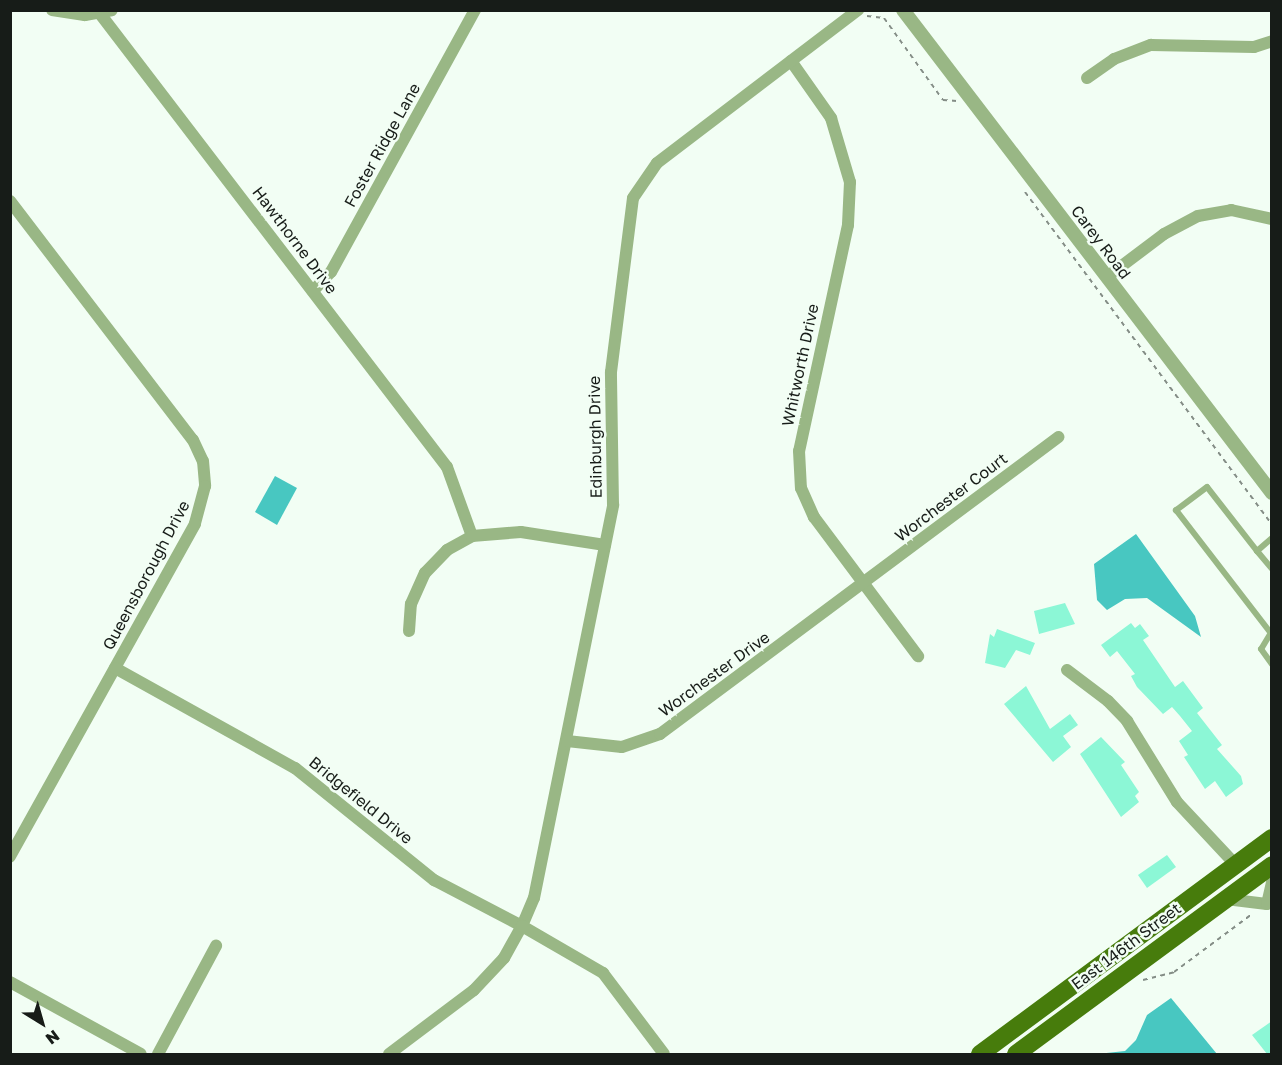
<!DOCTYPE html>
<style>
body{margin:0}
#map{position:relative;width:1282px;height:1065px;overflow:hidden;background:#f2fef4;font-family:"Golos Text",sans-serif}
div>[style]{position:absolute}
[style*='--x']{left:calc(var(--x)*1px);top:calc(var(--y)*1px);width:calc(var(--w)*1px);rotate:calc(var(--a)*1deg)}
.water>*{inset:0;background:#48c7c1}
.building>*{inset:0;background:#8cf7d6}
.path>*{height:2px;margin-top:-1px;transform-origin:0;background:repeating-linear-gradient(90deg,#848d86 0 4.5px,transparent 0 9px)}
.service>*{height:6px;margin:-3px;padding:0 3px;transform-origin:3px;border-radius:3px;background:#99b785}
.minor>*{height:12px;margin:-6px;padding:0 6px;transform-origin:6px;border-radius:6px;background:#99b785}
.tertiary>*{height:14px;margin:-7px;padding:0 7px;transform-origin:7px;border-radius:7px;background:#99b785}
.primary>*{height:18px;margin:-9px;padding:0 9px;transform-origin:9px;border-radius:9px;background:#477c0c}
span{translate:-50% -50%;white-space:nowrap;text-align:center;line-height:1.15;-webkit-text-stroke:5px #f2fef4;paint-order:stroke}
.street-label{font-size:16px;color:#171c18}
.frame{position:absolute;inset:0;border:12px solid #171c18;pointer-events:none}
.north{position:absolute;left:12px;top:993px;width:60px;height:60px;-webkit-text-stroke:4px #f2fef4;paint-order:stroke;rotate:143deg;font-size:16px;font-weight:700;line-height:24px;text-align:center;color:#171c18}
.north::after{content:'';display:block;margin:auto;width:21px;height:27px;background:#171c18;clip-path:polygon(50% 0,100% 100%,50% 72%,0 100%)}
</style>
<div id="map">
<div class="water">
<i style="clip-path:polygon(275px 476px,297px 488px,277px 525px,255px 512px)"></i>
<i style="clip-path:polygon(1136px 534px,1195px 616px,1201px 637px,1147px 598px,1125px 599px,1107px 610px,1097px 600px,1094px 564px)"></i>
<i style="clip-path:polygon(1171px 998px,1217px 1054px,1097px 1054px,1125px 1051px,1136px 1040px,1147px 1015px)"></i>
</div>
<div class="building">
<i style="clip-path:polygon(1065px 603px,1075px 624px,1039px 634px,1034px 611px)"></i>
<i style="clip-path:polygon(1131px 623px,1135px 628px,1140px 624px,1149px 636px,1143px 640px,1175px 687px,1183px 681px,1203px 708px,1197px 713px,1222px 745px,1217px 749px,1241px 776px,1243px 784px,1226px 797px,1215px 781px,1205px 789px,1184px 757px,1188px 755px,1179px 741px,1192px 731px,1180px 716px,1172px 707px,1163px 714px,1137px 687px,1131px 676px,1135px 674px,1117px 651px,1110px 657px,1101px 645px)"></i>
<i style="clip-path:polygon(997px 629px,1035px 643px,1030px 655px,1016px 650px,1005px 668px,985px 663px,990px 634px,994px 637px)"></i>
<i style="clip-path:polygon(1026px 686px,1050px 729px,1070px 714px,1078px 725px,1063px 736px,1071px 747px,1053px 762px,1004px 704px)"></i>
<i style="clip-path:polygon(1101px 737px,1125px 762px,1121px 765px,1139px 792px,1135px 796px,1139px 802px,1121px 817px,1080px 754px)"></i>
<i style="clip-path:polygon(1167px 855px,1176px 867px,1147px 888px,1138px 875px)"></i>
<i style="clip-path:polygon(1272px 1021px,1272px 1054px,1267px 1054px,1252px 1035px)"></i>
</div>
<div class="path">
<i style="--x:867;--y:16;--w:17;--a:7"></i>
<i style="--x:884;--y:18;--w:101;--a:54.3"></i>
<i style="--x:943;--y:100;--w:14;--a:4"></i>
<i style="--x:1025;--y:192;--w:414;--a:53.4"></i>
<i style="--x:1143;--y:980;--w:32;--a:-14"></i>
<i style="--x:1174;--y:972;--w:97;--a:-36.6"></i>
</div>
<div class="service">
<i style="--x:1272;--y:538;--w:20;--a:139"></i>
<i style="--x:1257;--y:551;--w:23;--a:50"></i>
<i style="--x:1257;--y:551;--w:81;--a:-128"></i>
<i style="--x:1207;--y:487;--w:39;--a:143"></i>
<i style="--x:1176;--y:510;--w:154;--a:52.4"></i>
<i style="--x:1272;--y:631;--w:21;--a:121"></i>
<i style="--x:1261;--y:649;--w:19;--a:54"></i>
</div>
<div class="minor">
<i style="--x:52;--y:10;--w:33;--a:9"></i>
<i style="--x:85;--y:15;--w:27;--a:-10"></i>
<i style="--x:101;--y:15;--w:569;--a:52.57"></i>
<i style="--x:447;--y:467;--w:73;--a:70.1"></i>
<i style="--x:791;--y:61;--w:70;--a:54.9"></i>
<i style="--x:831;--y:118;--w:67;--a:73.5"></i>
<i style="--x:850;--y:182;--w:43;--a:92.7"></i>
<i style="--x:848;--y:225;--w:231;--a:102.2"></i>
<i style="--x:799;--y:451;--w:37;--a:87"></i>
<i style="--x:801;--y:488;--w:32;--a:66"></i>
<i style="--x:814;--y:517;--w:174;--a:53.2"></i>
<i style="--x:1087;--y:78;--w:33;--a:-35"></i>
<i style="--x:1114;--y:59;--w:40;--a:-21"></i>
<i style="--x:1151;--y:45;--w:103;--a:1.1"></i>
<i style="--x:1254;--y:47;--w:19;--a:-18"></i>
<i style="--x:10;--y:201;--w:301;--a:52.6"></i>
<i style="--x:193;--y:440;--w:23;--a:65"></i>
<i style="--x:203;--y:461;--w:25;--a:85"></i>
<i style="--x:205;--y:486;--w:39;--a:105"></i>
<i style="--x:195;--y:524;--w:381;--a:119.1"></i>
<i style="--x:1107;--y:277;--w:71;--a:-37"></i>
<i style="--x:1164;--y:234;--w:38;--a:-28"></i>
<i style="--x:1198;--y:216;--w:34;--a:-10"></i>
<i style="--x:1231;--y:210;--w:42;--a:12.4"></i>
<i style="--x:313;--y:291;--w:26;--a:-47"></i>
<i style="--x:331;--y:272;--w:299;--a:-61.2"></i>
<i style="--x:409;--y:631;--w:27;--a:-86"></i>
<i style="--x:411;--y:604;--w:34;--a:-66"></i>
<i style="--x:425;--y:573;--w:32;--a:-46"></i>
<i style="--x:447;--y:550;--w:29;--a:-29"></i>
<i style="--x:472;--y:536;--w:49;--a:-4.7"></i>
<i style="--x:521;--y:532;--w:85;--a:8.8"></i>
<i style="--x:115;--y:668;--w:206;--a:29.1"></i>
<i style="--x:295;--y:768;--w:179;--a:38.9"></i>
<i style="--x:434;--y:880;--w:99;--a:27.6"></i>
<i style="--x:522;--y:926;--w:30;--a:-67"></i>
<i style="--x:534;--y:898;--w:401;--a:-78.6"></i>
<i style="--x:613;--y:505;--w:133;--a:-90.9"></i>
<i style="--x:611;--y:372;--w:175;--a:-82.8"></i>
<i style="--x:633;--y:198;--w:42;--a:-55.6"></i>
<i style="--x:657;--y:163;--w:253;--a:-37.3"></i>
<i style="--x:1067;--y:670;--w:51;--a:37.1"></i>
<i style="--x:1108;--y:701;--w:28;--a:46"></i>
<i style="--x:1127;--y:721;--w:95;--a:58.3"></i>
<i style="--x:1177;--y:802;--w:86;--a:46.9"></i>
<i style="--x:567;--y:741;--w:55;--a:6.2"></i>
<i style="--x:622;--y:747;--w:40;--a:-18.9"></i>
<i style="--x:660;--y:734;--w:497;--a:-36.7"></i>
<i style="--x:1226;--y:899;--w:41;--a:7"></i>
<i style="--x:1267;--y:904;--w:23;--a:-77"></i>
<i style="--x:10;--y:982;--w:149;--a:28.8"></i>
<i style="--x:158;--y:1054;--w:123;--a:-61.8"></i>
<i style="--x:389;--y:1054;--w:106;--a:-37"></i>
<i style="--x:474;--y:990;--w:44;--a:-46.8"></i>
<i style="--x:504;--y:958;--w:37;--a:-61"></i>
<i style="--x:522;--y:926;--w:94;--a:30.1"></i>
<i style="--x:603;--y:973;--w:101;--a:53"></i>
</div>
<div class="tertiary">
<i style="--x:903;--y:10;--w:608;--a:52.62"></i>
</div>
<div class="primary">
<i style="--x:980;--y:1054;--w:363;--a:-36.5"></i>
<i style="--x:1016;--y:1054;--w:318;--a:-36.4"></i>
</div>
<div class="street-label">
<span style="left:382px;top:145px;rotate:-61deg">Foster Ridge Lane</span>
<span style="left:295px;top:240px;rotate:53deg">Hawthorne Drive</span>
<span style="left:1101px;top:242px;rotate:53deg">Carey Road</span>
<span style="left:800px;top:365px;rotate:-78deg">Whitworth Drive</span>
<span style="left:595px;top:437px;rotate:-91deg">Edinburgh Drive</span>
<span style="left:951px;top:497px;rotate:-37deg">Worchester Court</span>
<span style="left:146px;top:575px;rotate:-62deg">Queensborough Drive</span>
<span style="left:714px;top:674px;rotate:-36deg">Worchester Drive</span>
<span style="left:361px;top:800px;rotate:39deg">Bridgefield Drive</span>
<span style="left:1126px;top:946px;rotate:-37deg">East 146th Street</span>
</div>
<div class="frame"></div>
<div class="north">N</div>
</div>
